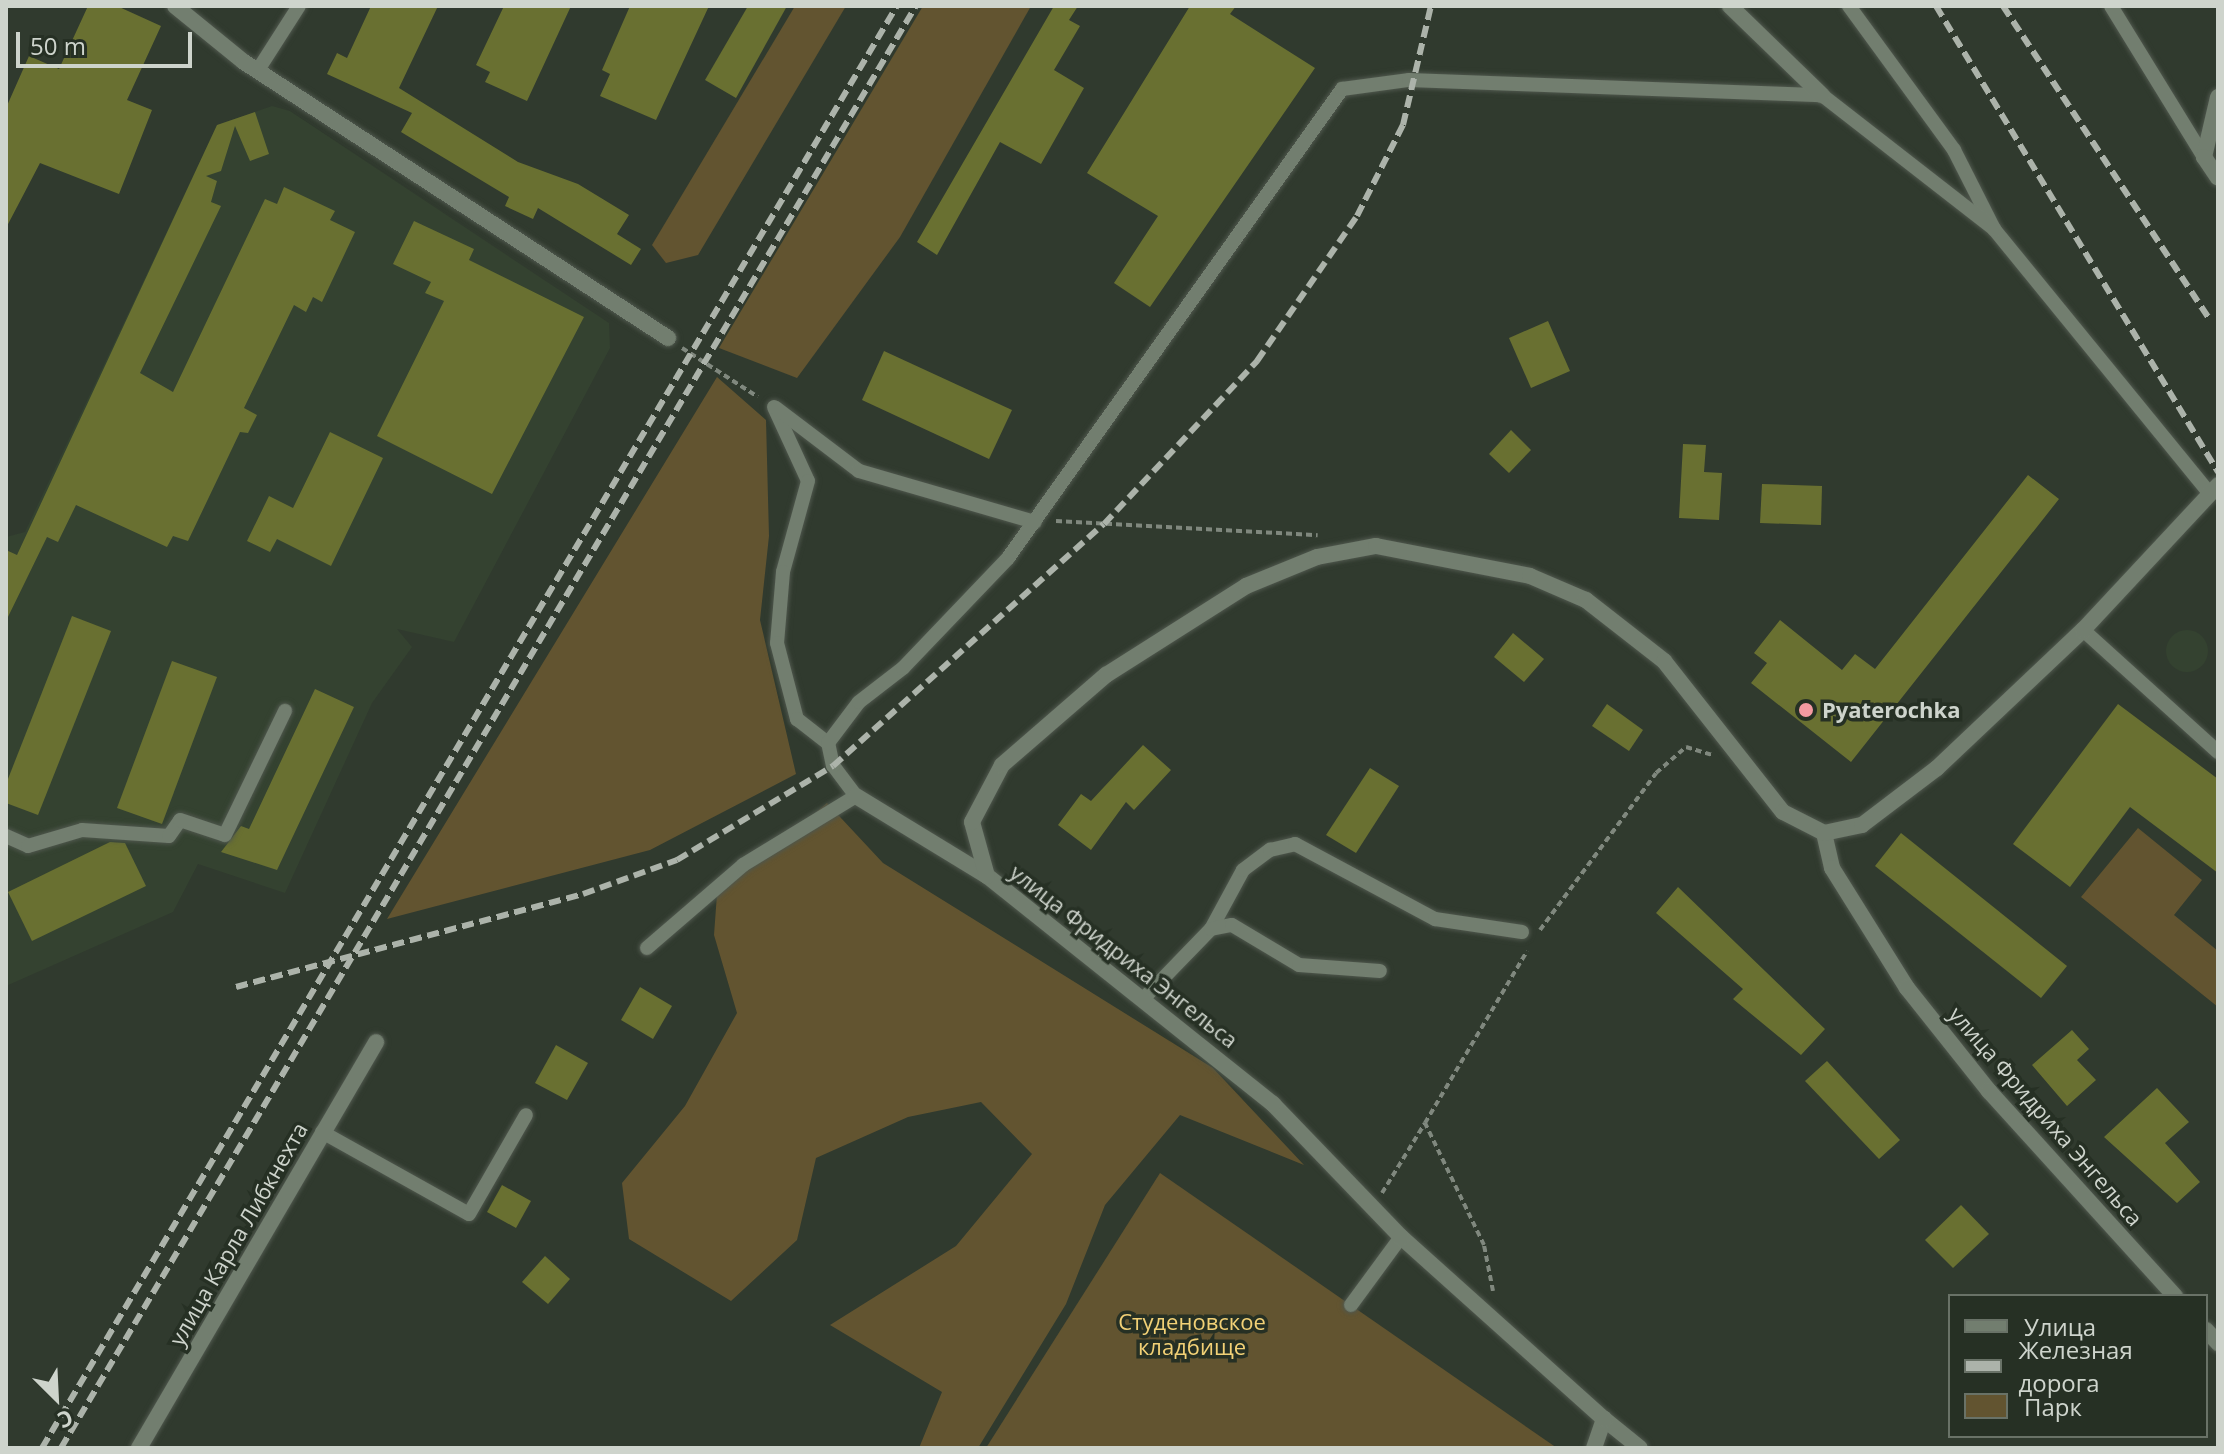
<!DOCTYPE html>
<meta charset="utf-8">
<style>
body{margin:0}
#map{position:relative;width:2224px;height:1454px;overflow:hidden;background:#303a2e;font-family:"Open Sans",sans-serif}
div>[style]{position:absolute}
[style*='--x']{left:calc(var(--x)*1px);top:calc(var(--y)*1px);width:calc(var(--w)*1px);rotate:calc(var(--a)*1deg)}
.built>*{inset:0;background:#344230}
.round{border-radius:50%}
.green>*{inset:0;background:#625430}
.building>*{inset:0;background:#697031}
.path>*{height:4px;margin-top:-2px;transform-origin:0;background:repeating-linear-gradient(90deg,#80887e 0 6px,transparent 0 10px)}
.roads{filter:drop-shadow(0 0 2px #4f574d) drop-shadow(0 0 2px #4f574d)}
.lane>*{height:14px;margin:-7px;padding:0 7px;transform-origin:7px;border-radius:7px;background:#727e6f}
.street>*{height:16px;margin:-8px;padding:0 8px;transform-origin:8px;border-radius:8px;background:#727e6f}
.rail>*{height:6px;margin-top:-3px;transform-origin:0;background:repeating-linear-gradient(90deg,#acb3aa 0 12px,transparent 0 18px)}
.dots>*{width:22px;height:22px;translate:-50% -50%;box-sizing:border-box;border:4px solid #263024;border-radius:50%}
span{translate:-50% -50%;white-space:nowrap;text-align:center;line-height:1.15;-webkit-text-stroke:7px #263024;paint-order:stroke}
.poi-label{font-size:22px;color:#ced4cc;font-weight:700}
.left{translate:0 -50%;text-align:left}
.street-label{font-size:22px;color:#ced4cc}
.park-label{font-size:22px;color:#f2d176}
.frame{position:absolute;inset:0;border:8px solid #ced4cc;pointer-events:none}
.legend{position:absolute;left:1948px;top:1294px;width:260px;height:144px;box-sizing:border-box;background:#263024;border:2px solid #697267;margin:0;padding:10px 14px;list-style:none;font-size:24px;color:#ced4cc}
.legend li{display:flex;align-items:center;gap:16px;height:40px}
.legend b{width:40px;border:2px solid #697267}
.north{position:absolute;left:16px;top:1358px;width:80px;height:80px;-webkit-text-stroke:6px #263024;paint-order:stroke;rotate:156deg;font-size:22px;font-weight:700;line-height:32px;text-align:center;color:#ced4cc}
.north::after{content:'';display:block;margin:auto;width:28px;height:36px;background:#ced4cc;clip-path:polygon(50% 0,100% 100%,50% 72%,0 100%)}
.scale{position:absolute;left:16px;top:32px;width:176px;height:36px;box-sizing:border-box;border:4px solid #ced4cc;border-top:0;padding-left:10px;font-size:24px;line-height:28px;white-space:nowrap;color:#ced4cc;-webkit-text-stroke:6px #263024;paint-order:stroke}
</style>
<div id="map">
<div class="built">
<i style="clip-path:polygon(272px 106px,290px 111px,609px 323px,610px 348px,454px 642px,397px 629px,412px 647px,372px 703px,285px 893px,198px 864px,173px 912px,6px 986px,6px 537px,25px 532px,217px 125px)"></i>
<i class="round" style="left:2166px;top:630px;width:42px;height:42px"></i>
</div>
<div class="green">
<i style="clip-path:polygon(795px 6px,846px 6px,698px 255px,666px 263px,652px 245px)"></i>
<i style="clip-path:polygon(923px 6px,1031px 6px,900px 237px,797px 378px,719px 348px)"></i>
<i style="clip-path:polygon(717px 377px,766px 420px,769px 536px,760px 620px,796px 774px,650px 850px,387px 919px)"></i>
<i style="clip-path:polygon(827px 803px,883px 863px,1213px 1068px,1304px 1165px,1180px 1115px,1105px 1205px,1066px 1304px,978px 1448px,919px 1448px,942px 1392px,830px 1325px,956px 1246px,1032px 1154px,981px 1102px,908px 1117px,816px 1158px,797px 1240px,731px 1301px,629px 1239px,622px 1183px,685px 1106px,737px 1013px,714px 935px,717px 894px)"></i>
<i style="clip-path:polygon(2138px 828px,2202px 880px,2174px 915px,2218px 951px,2218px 1007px,2081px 897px)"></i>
<i style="clip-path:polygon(1160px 1173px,1557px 1448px,986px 1448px)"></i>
</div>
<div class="building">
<i style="clip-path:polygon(88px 6px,117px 6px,161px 26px,127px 100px,152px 110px,119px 194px,40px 163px,6px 228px,6px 108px,29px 56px,59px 69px)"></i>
<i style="clip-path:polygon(371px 6px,438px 6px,399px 88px,518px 162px,578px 184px,629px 215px,617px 234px,641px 249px,631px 265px,538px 208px,533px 219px,505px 206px,509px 197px,401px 132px,412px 113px,327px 74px,337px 53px,347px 58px)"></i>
<i style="clip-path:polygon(504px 6px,571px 6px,527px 101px,485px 82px,490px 72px,476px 65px)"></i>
<i style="clip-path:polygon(630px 6px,709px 6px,656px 120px,600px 96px,610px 74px,602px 70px)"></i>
<i style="clip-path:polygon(748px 6px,787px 6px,736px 98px,705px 80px)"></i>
<i style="clip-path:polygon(1054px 6px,1078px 6px,1069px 20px,1080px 26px,1054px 70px,1084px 88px,1041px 164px,1000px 142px,937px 255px,917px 242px)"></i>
<i style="clip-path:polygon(1190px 6px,1236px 6px,1230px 14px,1315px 68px,1150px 307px,1114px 283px,1158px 216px,1087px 173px)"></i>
<i style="clip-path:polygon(255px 112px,269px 154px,250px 161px,235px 126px,221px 171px,206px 176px,217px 181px,211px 202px,221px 206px,140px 373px,173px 392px,265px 199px,277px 204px,284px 187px,335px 211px,330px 220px,355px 232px,322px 302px,313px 297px,306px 312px,294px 305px,244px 408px,257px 415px,248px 433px,240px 432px,188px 541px,173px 536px,167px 547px,76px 505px,58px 542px,47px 537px,6px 621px,6px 550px,17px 555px,217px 125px)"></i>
<i style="clip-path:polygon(414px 221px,474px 249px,469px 260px,584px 317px,492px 494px,377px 436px,444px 301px,425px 293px,431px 282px,393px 264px)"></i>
<i style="clip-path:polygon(1548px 321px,1570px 371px,1531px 388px,1509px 338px)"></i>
<i style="clip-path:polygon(884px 351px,1012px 410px,989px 459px,862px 400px)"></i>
<i style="clip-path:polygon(1511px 430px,1531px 450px,1509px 473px,1489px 454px)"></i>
<i style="clip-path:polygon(330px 432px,383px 458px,331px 566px,277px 539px,270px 552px,247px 541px,269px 496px,293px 508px)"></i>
<i style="clip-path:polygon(1683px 444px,1706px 445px,1704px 472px,1722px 473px,1719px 520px,1679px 518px)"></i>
<i style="clip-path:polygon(2028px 475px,2059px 499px,1851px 762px,1751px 683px,1767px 663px,1754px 653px,1780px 620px,1842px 670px,1855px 654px,1875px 669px)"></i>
<i style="clip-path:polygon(1762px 484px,1822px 486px,1821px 525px,1760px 523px)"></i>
<i style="clip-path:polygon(72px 616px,111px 631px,38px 815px,6px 803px,6px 784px)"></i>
<i style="clip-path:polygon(1513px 633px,1544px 659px,1524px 682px,1494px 657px)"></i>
<i style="clip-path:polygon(172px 661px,217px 677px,162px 824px,117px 808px)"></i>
<i style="clip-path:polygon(315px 689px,354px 707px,277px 870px,221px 852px,241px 826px,249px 829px)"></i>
<i style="clip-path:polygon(1607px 704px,1643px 730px,1629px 751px,1592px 726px)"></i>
<i style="clip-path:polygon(2118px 704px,2218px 779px,2218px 873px,2130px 807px,2070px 887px,2013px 844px)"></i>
<i style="clip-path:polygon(1143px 745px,1171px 770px,1134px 810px,1126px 802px,1091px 850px,1058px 825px,1081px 794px,1091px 801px)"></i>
<i style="clip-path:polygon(1370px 768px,1399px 786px,1356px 853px,1326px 835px)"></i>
<i style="clip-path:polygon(1901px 833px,2067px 966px,2041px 998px,1875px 866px)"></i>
<i style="clip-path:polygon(110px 842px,125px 843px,146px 886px,32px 941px,8px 892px)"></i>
<i style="clip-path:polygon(1678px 887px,1825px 1029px,1801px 1055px,1733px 999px,1743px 989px,1656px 913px)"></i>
<i style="clip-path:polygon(640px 987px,672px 1006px,653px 1039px,621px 1020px)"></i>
<i style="clip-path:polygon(2072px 1030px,2089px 1049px,2077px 1060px,2096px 1080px,2067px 1106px,2032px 1065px)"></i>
<i style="clip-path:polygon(556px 1045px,588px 1063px,567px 1100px,535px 1083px)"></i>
<i style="clip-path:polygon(1827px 1061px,1900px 1140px,1879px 1159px,1805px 1081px)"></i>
<i style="clip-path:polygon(2157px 1088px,2189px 1122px,2165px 1143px,2200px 1182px,2177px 1203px,2104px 1137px)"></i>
<i style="clip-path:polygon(502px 1185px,531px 1201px,516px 1228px,487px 1212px)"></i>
<i style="clip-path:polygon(1961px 1205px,1989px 1234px,1953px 1268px,1925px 1240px)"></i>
<i style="clip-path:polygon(545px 1256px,570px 1279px,548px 1304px,522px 1282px)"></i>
</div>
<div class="path">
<i style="--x:682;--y:348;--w:90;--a:32.8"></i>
<i style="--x:1056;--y:521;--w:262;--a:3.1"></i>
<i style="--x:1540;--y:930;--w:195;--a:-53.5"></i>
<i style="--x:1656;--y:773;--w:40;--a:-41"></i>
<i style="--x:1686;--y:747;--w:28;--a:17"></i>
<i style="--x:1382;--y:1193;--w:82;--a:-58.4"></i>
<i style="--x:1493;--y:1291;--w:47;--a:-101.1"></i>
<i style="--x:1484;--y:1245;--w:136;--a:-115.8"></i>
<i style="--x:1425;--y:1123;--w:200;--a:-59.3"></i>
</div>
<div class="roads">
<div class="lane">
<i style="--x:1849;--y:6;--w:178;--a:53.9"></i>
<i style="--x:1954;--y:150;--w:89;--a:63.1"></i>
<i style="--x:1994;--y:229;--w:342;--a:50.8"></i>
<i style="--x:2111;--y:6;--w:177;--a:58.4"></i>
<i style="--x:258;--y:70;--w:76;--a:-57.4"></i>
<i style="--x:774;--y:407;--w:81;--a:65.3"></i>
<i style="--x:808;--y:481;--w:94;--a:105.4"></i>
<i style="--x:783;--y:572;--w:71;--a:94.8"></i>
<i style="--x:777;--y:643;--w:79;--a:75.3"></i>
<i style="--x:797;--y:719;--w:39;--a:38"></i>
<i style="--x:776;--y:408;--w:104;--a:37.2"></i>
<i style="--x:859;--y:471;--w:183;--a:16.2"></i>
<i style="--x:2083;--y:630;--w:182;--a:42.1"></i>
<i style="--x:6;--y:836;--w:24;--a:24"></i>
<i style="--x:28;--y:846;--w:56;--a:-16.5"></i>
<i style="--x:82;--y:830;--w:87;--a:3.9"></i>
<i style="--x:169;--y:836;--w:19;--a:-55"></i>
<i style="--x:180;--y:820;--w:47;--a:18.4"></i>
<i style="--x:225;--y:835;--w:138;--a:-64.2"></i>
<i style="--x:1211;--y:929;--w:67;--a:-61.5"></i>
<i style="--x:1243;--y:870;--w:34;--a:-37"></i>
<i style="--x:1270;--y:850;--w:26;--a:-13"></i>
<i style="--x:1295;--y:844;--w:159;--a:28.2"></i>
<i style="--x:1435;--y:919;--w:88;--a:8.5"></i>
<i style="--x:647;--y:948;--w:127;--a:-40.8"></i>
<i style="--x:743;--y:865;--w:132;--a:-31.4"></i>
<i style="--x:856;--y:796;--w:38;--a:-127"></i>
<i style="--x:833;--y:766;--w:24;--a:-102"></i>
<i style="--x:828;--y:743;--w:51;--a:-52.9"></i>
<i style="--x:859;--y:702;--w:56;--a:-37.7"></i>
<i style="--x:903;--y:668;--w:152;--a:-46.3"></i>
<i style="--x:1008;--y:558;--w:576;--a:-54.54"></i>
<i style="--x:1342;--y:89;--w:68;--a:-7.7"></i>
<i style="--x:1409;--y:80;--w:413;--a:2.1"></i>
<i style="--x:1822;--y:95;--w:218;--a:37.9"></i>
<i style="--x:1146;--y:996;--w:93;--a:-45.9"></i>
<i style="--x:1211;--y:929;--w:21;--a:-11"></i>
<i style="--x:1232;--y:925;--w:78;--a:30.8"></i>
<i style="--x:1299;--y:965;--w:81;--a:4.2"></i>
<i style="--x:322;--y:1132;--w:168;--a:29.2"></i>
<i style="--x:469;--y:1214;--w:114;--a:-60.1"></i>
<i style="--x:1351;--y:1305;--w:84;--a:-53.7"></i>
</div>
<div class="street">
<i style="--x:175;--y:6;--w:89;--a:39.1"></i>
<i style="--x:244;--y:62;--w:506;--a:33.06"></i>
<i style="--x:1730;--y:6;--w:128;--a:44.1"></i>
<i style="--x:2218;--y:97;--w:62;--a:103.1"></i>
<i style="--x:2204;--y:157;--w:25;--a:56"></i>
<i style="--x:856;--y:796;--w:153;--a:31.4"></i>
<i style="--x:1824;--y:833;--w:36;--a:77"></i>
<i style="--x:1832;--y:868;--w:142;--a:58"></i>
<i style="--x:1907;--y:988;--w:132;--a:51.5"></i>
<i style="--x:1989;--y:1091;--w:277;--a:47.8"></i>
<i style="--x:2206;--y:1330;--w:18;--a:47"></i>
<i style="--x:1604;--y:1419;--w:46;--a:38.9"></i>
<i style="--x:139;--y:1448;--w:470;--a:-59.7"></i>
<i style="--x:1594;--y:1448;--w:31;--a:-71"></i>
<i style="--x:1604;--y:1419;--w:273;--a:-138.1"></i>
<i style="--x:1401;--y:1237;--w:185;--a:-133.9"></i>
<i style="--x:1273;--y:1104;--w:366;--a:-141.4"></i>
<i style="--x:987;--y:876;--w:56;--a:-105.5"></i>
<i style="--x:972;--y:822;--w:64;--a:-62.2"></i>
<i style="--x:1002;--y:765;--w:138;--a:-40.9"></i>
<i style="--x:1106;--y:675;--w:166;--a:-32.4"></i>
<i style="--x:1246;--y:586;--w:77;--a:-22.2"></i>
<i style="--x:1317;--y:557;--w:60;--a:-10.6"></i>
<i style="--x:1376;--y:546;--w:157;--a:11"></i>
<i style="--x:1530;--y:576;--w:61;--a:23.2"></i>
<i style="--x:1586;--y:600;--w:99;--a:38"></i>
<i style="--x:1664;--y:661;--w:192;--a:51.8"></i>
<i style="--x:1783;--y:812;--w:46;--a:27.1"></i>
<i style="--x:1824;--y:833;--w:39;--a:-12"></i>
<i style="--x:1862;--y:825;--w:94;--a:-37.2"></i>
<i style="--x:1937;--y:768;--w:201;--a:-43.4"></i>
<i style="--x:2083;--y:630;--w:198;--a:-47"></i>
</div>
</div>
<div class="rail">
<i style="--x:1936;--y:6;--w:545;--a:58.82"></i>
<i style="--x:2003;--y:6;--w:374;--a:56.6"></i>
<i style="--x:236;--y:987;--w:359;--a:-15"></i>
<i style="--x:583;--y:894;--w:100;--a:-19.9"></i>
<i style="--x:677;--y:860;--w:182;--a:-31.1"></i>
<i style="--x:833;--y:766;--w:363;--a:-41.8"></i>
<i style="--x:1104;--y:524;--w:224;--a:-46.8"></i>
<i style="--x:1257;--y:361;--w:176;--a:-55.4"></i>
<i style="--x:1357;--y:216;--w:102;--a:-63.2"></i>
<i style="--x:1403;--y:125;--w:122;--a:-76.8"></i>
<i style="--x:42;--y:1448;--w:1676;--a:-59.34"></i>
<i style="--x:61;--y:1448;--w:1676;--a:-59.34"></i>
</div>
<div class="dots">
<i style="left:1806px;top:710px;background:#f49aa1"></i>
</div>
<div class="poi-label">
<span class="left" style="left:1822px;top:710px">Pyaterochka</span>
</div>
<div class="street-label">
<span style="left:1124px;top:956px;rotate:38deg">улица Фридриха Энгельса</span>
<span style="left:2046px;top:1116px;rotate:49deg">улица Фридриха Энгельса</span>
<span style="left:238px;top:1234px;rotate:-60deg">улица Карла Либкнехта</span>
</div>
<div class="park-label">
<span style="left:1192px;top:1334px">Студеновское<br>кладбище</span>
</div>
<div class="frame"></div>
<ul class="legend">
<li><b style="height:10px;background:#727e6f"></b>Улица</li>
<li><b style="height:10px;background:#acb3aa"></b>Железная дорога</li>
<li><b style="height:22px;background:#625430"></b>Парк</li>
</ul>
<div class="north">С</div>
<div class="scale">50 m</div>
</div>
